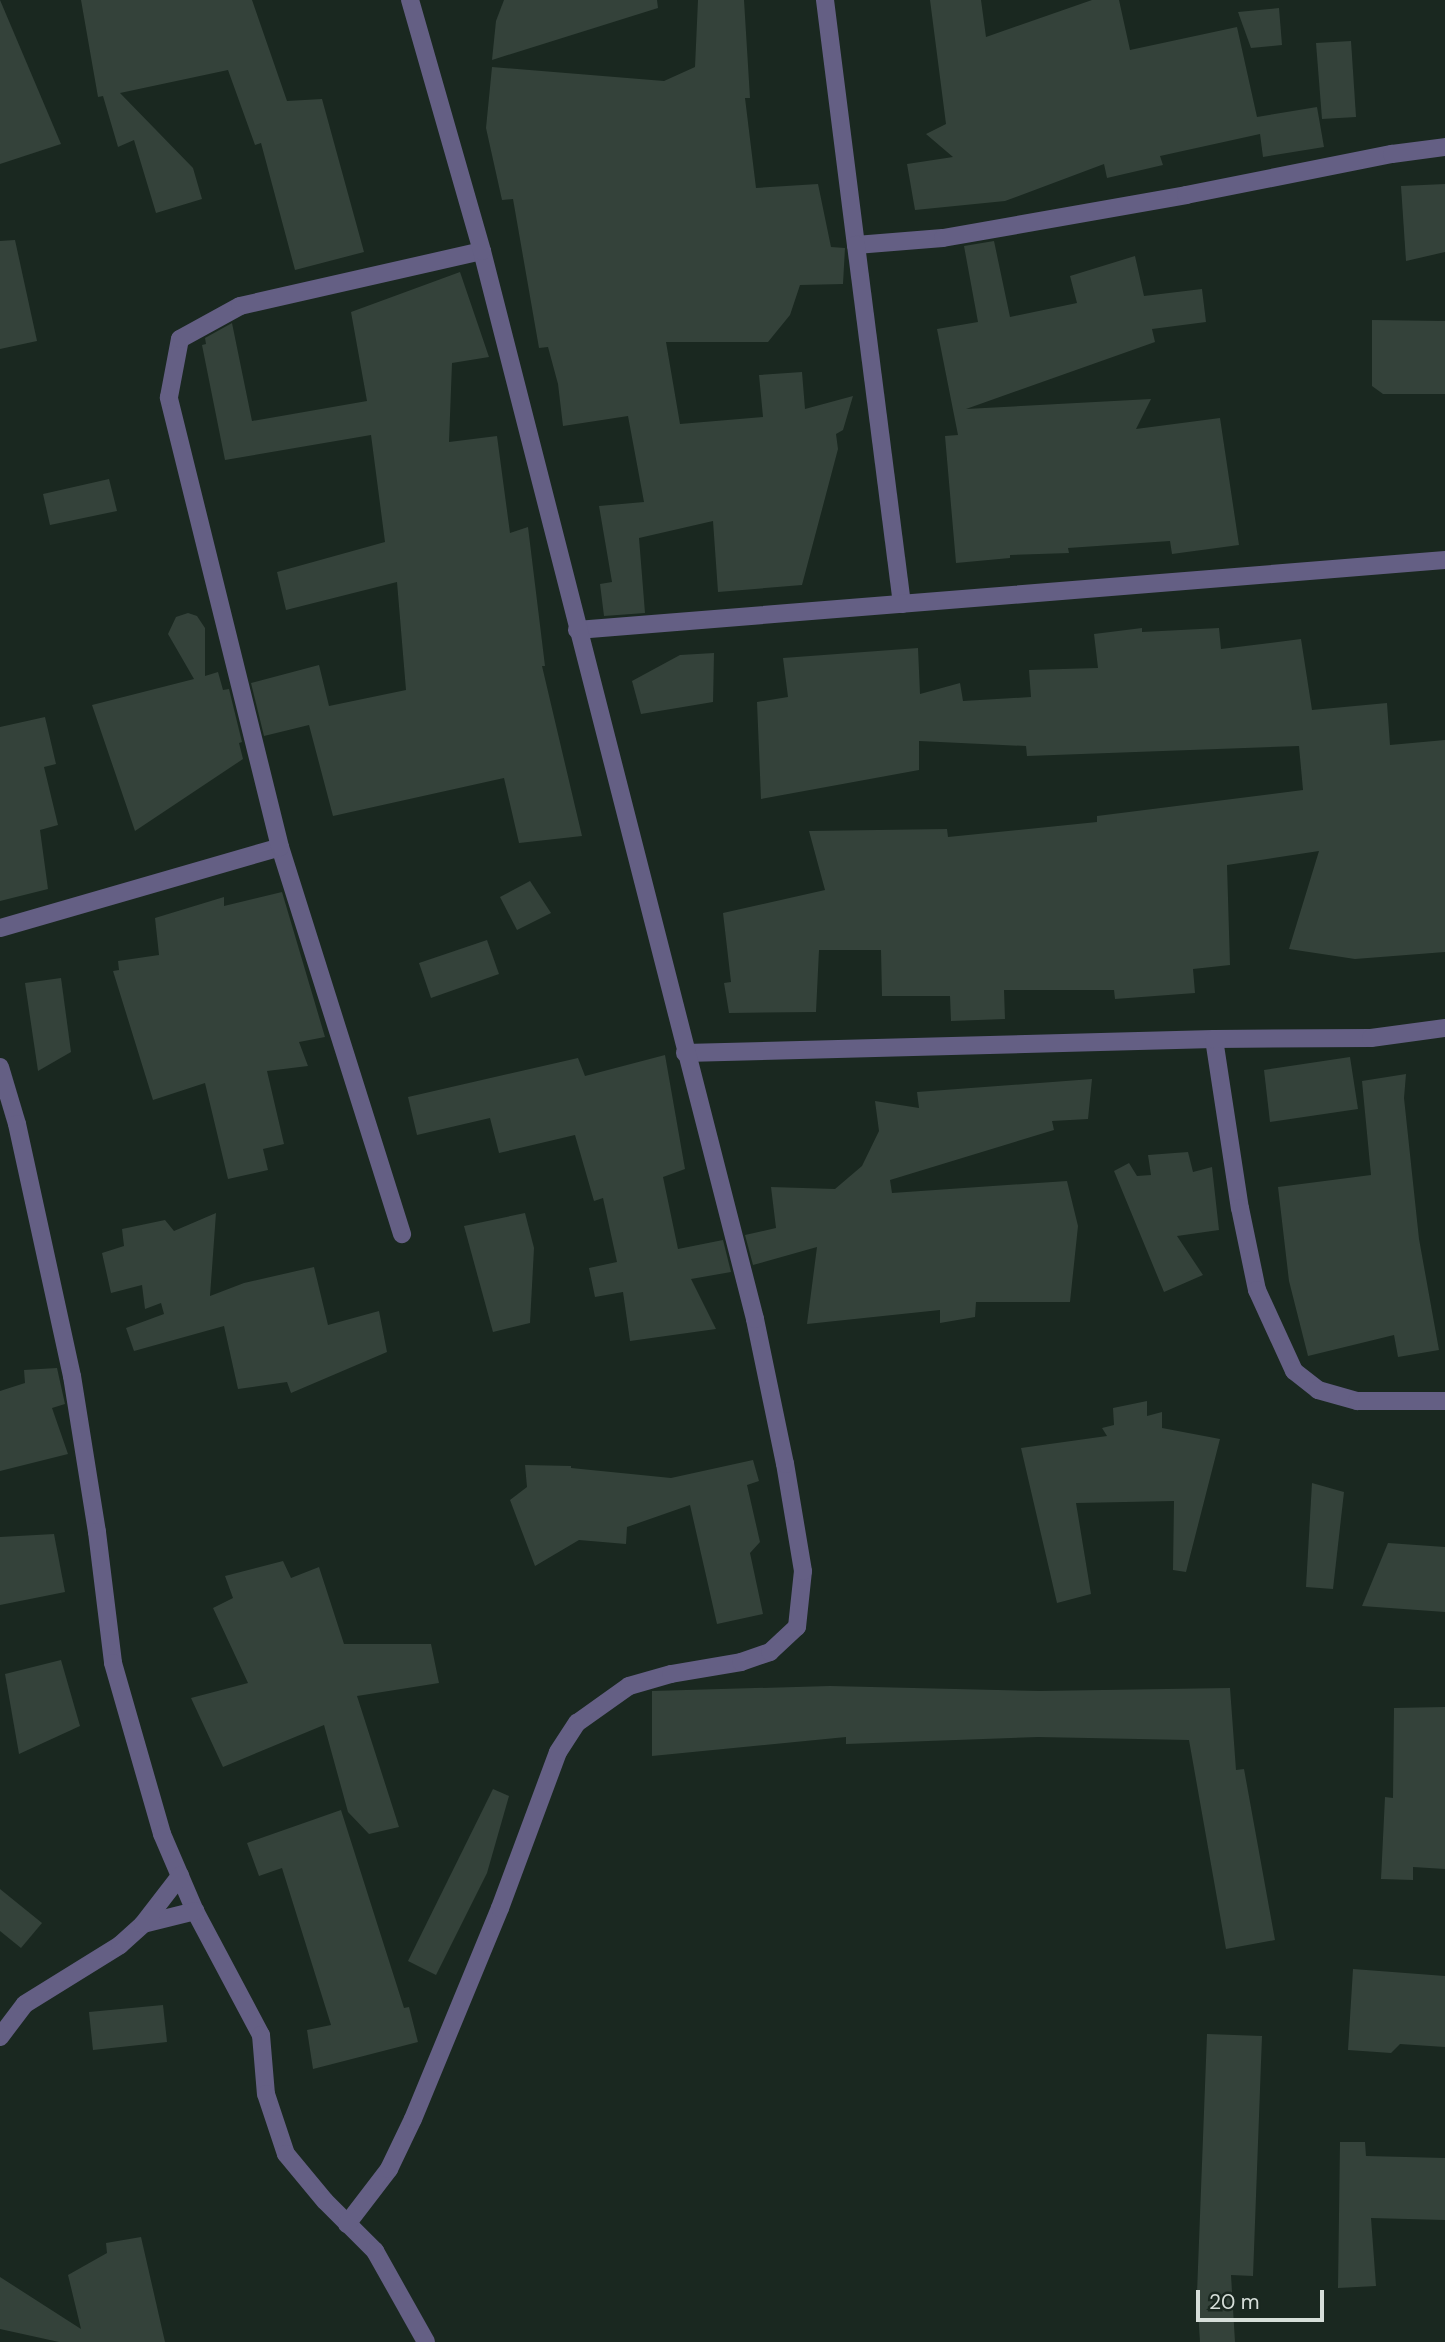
<!DOCTYPE html>
<style>
body{margin:0}
#map{position:relative;width:1445px;height:2342px;overflow:hidden;background:#1a2820;font-family:"DM Sans",sans-serif}
div>[style]{position:absolute}
[style*='--x']{left:calc(var(--x)*1px);top:calc(var(--y)*1px);width:calc(var(--w)*1px);rotate:calc(var(--a)*1deg)}
.building>*{inset:0;background:#34423a}
.street>*{height:18px;margin:-9px;padding:0 9px;transform-origin:9px;border-radius:9px;background:#645f84}
span{translate:-50% -50%;white-space:nowrap;text-align:center;line-height:1.15;-webkit-text-stroke:7px #1a2820;paint-order:stroke}
.scale{position:absolute;left:1196px;top:2290px;width:128px;height:32px;box-sizing:border-box;border:4px solid #d6ded9;border-top:0;padding-left:9px;font-size:21px;line-height:24px;white-space:nowrap;color:#d6ded9;-webkit-text-stroke:5px #1a2820;paint-order:stroke}
</style>
<div id="map">
<div class="building">
<i style="clip-path:polygon(0 0,61px 144px,0 164px)"></i>
<i style="clip-path:polygon(81px 0,252px 0,287px 101px,322px 99px,364px 252px,295px 270px,261px 143px,255px 145px,228px 70px,120px 93px,193px 168px,202px 199px,156px 213px,134px 140px,118px 147px,103px 96px,98px 97px)"></i>
<i style="clip-path:polygon(504px 0,657px 0,658px 8px,492px 60px,496px 21px)"></i>
<i style="clip-path:polygon(698px 0,744px 0,750px 98px,745px 98px,756px 188px,818px 184px,831px 247px,845px 248px,843px 284px,800px 285px,790px 315px,768px 342px,666px 342px,680px 424px,763px 417px,759px 375px,802px 372px,805px 409px,853px 396px,843px 430px,836px 434px,838px 449px,802px 585px,718px 592px,713px 521px,639px 538px,645px 613px,604px 616px,600px 584px,612px 582px,599px 506px,644px 502px,628px 416px,563px 426px,558px 384px,548px 347px,539px 348px,513px 199px,502px 200px,486px 128px,492px 67px,664px 81px,695px 67px)"></i>
<i style="clip-path:polygon(930px 0,981px 0,986px 37px,1092px 0,1119px 0,1130px 50px,1237px 27px,1257px 117px,1317px 107px,1324px 147px,1263px 157px,1260px 134px,1160px 156px,1163px 165px,1107px 178px,1104px 164px,1005px 201px,915px 210px,907px 164px,953px 157px,926px 134px,946px 124px)"></i>
<i style="clip-path:polygon(1279px 8px,1282px 45px,1251px 48px,1238px 12px)"></i>
<i style="clip-path:polygon(1351px 41px,1356px 117px,1322px 119px,1316px 43px)"></i>
<i style="clip-path:polygon(1445px 184px,1445px 252px,1406px 261px,1401px 186px)"></i>
<i style="clip-path:polygon(15px 240px,37px 341px,0 349px,0 241px)"></i>
<i style="clip-path:polygon(994px 241px,1010px 317px,1077px 303px,1070px 276px,1135px 256px,1144px 296px,1202px 289px,1206px 322px,1152px 329px,1155px 342px,966px 409px,1151px 399px,1136px 429px,1220px 418px,1239px 545px,1172px 554px,1170px 541px,1068px 548px,1069px 553px,1010px 555px,1010px 558px,956px 563px,945px 436px,958px 435px,937px 329px,978px 322px,964px 246px)"></i>
<i style="clip-path:polygon(460px 272px,489px 357px,452px 363px,449px 442px,497px 436px,510px 533px,528px 527px,545px 666px,542px 666px,582px 836px,519px 843px,504px 778px,333px 816px,309px 725px,264px 736px,251px 683px,319px 665px,329px 706px,406px 690px,397px 582px,286px 610px,277px 572px,385px 542px,371px 435px,225px 460px,202px 345px,206px 344px,205px 338px,232px 323px,252px 421px,367px 401px,351px 312px)"></i>
<i style="clip-path:polygon(1372px 320px,1445px 321px,1445px 394px,1383px 394px,1372px 386px)"></i>
<i style="clip-path:polygon(109px 479px,117px 511px,50px 525px,43px 494px)"></i>
<i style="clip-path:polygon(188px 613px,197px 616px,205px 628px,205px 676px,218px 672px,223px 690px,229px 689px,242px 742px,239px 743px,243px 759px,135px 831px,92px 705px,194px 679px,168px 634px,176px 617px)"></i>
<i style="clip-path:polygon(1142px 628px,1142px 632px,1219px 628px,1221px 649px,1301px 639px,1312px 710px,1387px 703px,1390px 745px,1445px 740px,1445px 952px,1355px 959px,1289px 949px,1319px 851px,1227px 865px,1230px 965px,1193px 969px,1195px 993px,1115px 999px,1114px 990px,1004px 990px,1005px 1019px,951px 1021px,950px 996px,882px 996px,881px 950px,819px 950px,816px 1012px,729px 1013px,724px 983px,731px 982px,723px 913px,825px 890px,809px 831px,947px 829px,948px 837px,1097px 822px,1097px 816px,1303px 790px,1299px 746px,1027px 756px,1026px 746px,919px 741px,919px 770px,761px 799px,757px 702px,788px 697px,783px 658px,918px 648px,920px 694px,960px 683px,963px 701px,1031px 697px,1029px 670px,1098px 668px,1094px 634px)"></i>
<i style="clip-path:polygon(714px 653px,713px 702px,641px 714px,632px 681px,680px 655px)"></i>
<i style="clip-path:polygon(45px 717px,56px 764px,44px 767px,58px 825px,40px 830px,48px 889px,0 901px,0 727px)"></i>
<i style="clip-path:polygon(530px 881px,551px 913px,517px 930px,500px 897px)"></i>
<i style="clip-path:polygon(282px 892px,325px 1037px,299px 1042px,308px 1066px,267px 1071px,284px 1144px,263px 1149px,268px 1170px,228px 1179px,205px 1083px,153px 1100px,113px 971px,119px 970px,118px 961px,159px 955px,155px 918px,224px 897px,224px 906px)"></i>
<i style="clip-path:polygon(487px 940px,499px 974px,431px 998px,419px 963px)"></i>
<i style="clip-path:polygon(61px 978px,71px 1052px,38px 1071px,25px 983px)"></i>
<i style="clip-path:polygon(665px 1055px,685px 1169px,663px 1177px,678px 1249px,723px 1240px,731px 1272px,691px 1279px,716px 1329px,630px 1341px,623px 1292px,595px 1297px,589px 1268px,617px 1262px,603px 1198px,594px 1201px,575px 1135px,499px 1153px,490px 1118px,417px 1135px,408px 1097px,578px 1058px,585px 1076px)"></i>
<i style="clip-path:polygon(1350px 1057px,1358px 1109px,1270px 1122px,1264px 1070px)"></i>
<i style="clip-path:polygon(1406px 1074px,1404px 1098px,1419px 1239px,1439px 1350px,1398px 1357px,1394px 1335px,1308px 1356px,1289px 1281px,1278px 1187px,1371px 1175px,1362px 1081px)"></i>
<i style="clip-path:polygon(1092px 1079px,1088px 1119px,1052px 1121px,1054px 1130px,890px 1180px,892px 1193px,1067px 1181px,1078px 1226px,1070px 1302px,976px 1302px,975px 1317px,940px 1323px,940px 1310px,807px 1324px,817px 1247px,753px 1265px,745px 1235px,776px 1228px,771px 1187px,835px 1189px,862px 1166px,879px 1131px,875px 1101px,919px 1108px,917px 1092px)"></i>
<i style="clip-path:polygon(1188px 1152px,1193px 1172px,1212px 1167px,1219px 1230px,1177px 1236px,1203px 1275px,1164px 1292px,1114px 1171px,1129px 1163px,1137px 1176px,1151px 1175px,1148px 1155px)"></i>
<i style="clip-path:polygon(216px 1213px,210px 1296px,244px 1283px,314px 1267px,328px 1325px,379px 1311px,387px 1352px,291px 1393px,287px 1382px,238px 1389px,224px 1326px,134px 1351px,126px 1328px,164px 1314px,161px 1303px,145px 1309px,142px 1285px,111px 1293px,102px 1253px,124px 1246px,122px 1229px,165px 1220px,174px 1231px)"></i>
<i style="clip-path:polygon(525px 1213px,534px 1248px,530px 1323px,493px 1332px,464px 1226px)"></i>
<i style="clip-path:polygon(57px 1368px,65px 1404px,52px 1408px,68px 1454px,0 1471px,0 1391px,25px 1383px,24px 1370px)"></i>
<i style="clip-path:polygon(1147px 1401px,1147px 1416px,1162px 1412px,1162px 1428px,1220px 1439px,1186px 1572px,1173px 1570px,1174px 1501px,1076px 1503px,1091px 1594px,1057px 1603px,1021px 1448px,1107px 1436px,1102px 1428px,1114px 1425px,1113px 1408px)"></i>
<i style="clip-path:polygon(753px 1460px,759px 1481px,747px 1485px,760px 1542px,750px 1553px,763px 1614px,717px 1624px,690px 1505px,627px 1527px,626px 1544px,579px 1540px,535px 1566px,510px 1500px,527px 1487px,525px 1465px,571px 1466px,571px 1468px,671px 1478px)"></i>
<i style="clip-path:polygon(1312px 1483px,1344px 1492px,1333px 1589px,1306px 1587px)"></i>
<i style="clip-path:polygon(54px 1534px,65px 1592px,0 1605px,0 1537px)"></i>
<i style="clip-path:polygon(1388px 1543px,1445px 1547px,1445px 1612px,1362px 1606px)"></i>
<i style="clip-path:polygon(283px 1561px,291px 1578px,319px 1567px,344px 1644px,431px 1644px,439px 1683px,357px 1696px,399px 1827px,369px 1834px,348px 1812px,324px 1725px,223px 1767px,191px 1698px,248px 1683px,213px 1608px,233px 1598px,225px 1576px)"></i>
<i style="clip-path:polygon(61px 1660px,80px 1726px,19px 1754px,5px 1674px)"></i>
<i style="clip-path:polygon(830px 1686px,1040px 1691px,1230px 1688px,1236px 1770px,1244px 1769px,1275px 1940px,1226px 1949px,1189px 1740px,1038px 1737px,846px 1744px,846px 1737px,652px 1756px,652px 1691px)"></i>
<i style="clip-path:polygon(1445px 1707px,1445px 1869px,1413px 1867px,1413px 1880px,1381px 1879px,1385px 1797px,1393px 1798px,1394px 1708px)"></i>
<i style="clip-path:polygon(493px 1789px,509px 1796px,487px 1873px,436px 1975px,408px 1961px)"></i>
<i style="clip-path:polygon(341px 1810px,404px 2008px,409px 2007px,418px 2042px,313px 2069px,307px 2030px,331px 2025px,282px 1868px,259px 1876px,247px 1843px)"></i>
<i style="clip-path:polygon(0 1889px,42px 1923px,21px 1948px,0 1931px)"></i>
<i style="clip-path:polygon(1353px 1969px,1445px 1976px,1445px 2047px,1400px 2044px,1391px 2053px,1348px 2050px)"></i>
<i style="clip-path:polygon(163px 2005px,167px 2042px,93px 2050px,89px 2012px)"></i>
<i style="clip-path:polygon(1207px 2034px,1262px 2036px,1253px 2276px,1231px 2275px,1235px 2342px,1200px 2342px,1197px 2293px)"></i>
<i style="clip-path:polygon(1340px 2142px,1365px 2142px,1366px 2156px,1445px 2158px,1445px 2220px,1371px 2218px,1376px 2286px,1338px 2288px)"></i>
<i style="clip-path:polygon(141px 2237px,165px 2342px,59px 2342px,0 2329px,0 2277px,81px 2329px,68px 2275px,107px 2253px,106px 2243px)"></i>
</div>
<div class="street">
<i style="--x:825;--y:0;--w:247;--a:82.8"></i>
<i style="--x:856;--y:245;--w:87;--a:-4.6"></i>
<i style="--x:943;--y:238;--w:247;--a:-10"></i>
<i style="--x:1186;--y:195;--w:210;--a:-11.3"></i>
<i style="--x:1392;--y:154;--w:53;--a:-7.5"></i>
<i style="--x:856;--y:245;--w:362;--a:82.7"></i>
<i style="--x:577;--y:630;--w:871;--a:-4.61"></i>
<i style="--x:280;--y:847;--w:406;--a:72.5"></i>
<i style="--x:0;--y:928;--w:291;--a:-16.1"></i>
<i style="--x:280;--y:847;--w:463;--a:-103.9"></i>
<i style="--x:169;--y:397;--w:59;--a:-79.3"></i>
<i style="--x:180;--y:339;--w:68;--a:-28.8"></i>
<i style="--x:240;--y:306;--w:248;--a:-12.8"></i>
<i style="--x:1214;--y:1039;--w:171;--a:81.3"></i>
<i style="--x:1240;--y:1208;--w:84;--a:78.3"></i>
<i style="--x:1257;--y:1290;--w:89;--a:65.4"></i>
<i style="--x:1294;--y:1371;--w:31;--a:38"></i>
<i style="--x:1318;--y:1390;--w:41;--a:15.8"></i>
<i style="--x:1357;--y:1401;--w:88;--a:0"></i>
<i style="--x:685;--y:1053;--w:529;--a:-1.52"></i>
<i style="--x:1214;--y:1039;--w:157;--a:-0.4"></i>
<i style="--x:1371;--y:1038;--w:75;--a:-7.7"></i>
<i style="--x:0;--y:1067;--w:59;--a:73.4"></i>
<i style="--x:17;--y:1124;--w:258;--a:77.7"></i>
<i style="--x:72;--y:1376;--w:158;--a:80.9"></i>
<i style="--x:97;--y:1532;--w:132;--a:83"></i>
<i style="--x:113;--y:1663;--w:178;--a:74"></i>
<i style="--x:162;--y:1834;--w:84;--a:66.8"></i>
<i style="--x:195;--y:1911;--w:140;--a:62"></i>
<i style="--x:261;--y:2035;--w:59;--a:85.2"></i>
<i style="--x:266;--y:2094;--w:63;--a:71.6"></i>
<i style="--x:286;--y:2154;--w:61;--a:50.3"></i>
<i style="--x:325;--y:2201;--w:71;--a:45"></i>
<i style="--x:375;--y:2251;--w:104;--a:60.7"></i>
<i style="--x:143;--y:1924;--w:54;--a:-14"></i>
<i style="--x:0;--y:2037;--w:41;--a:-52.9"></i>
<i style="--x:25;--y:2004;--w:112;--a:-31.8"></i>
<i style="--x:120;--y:1945;--w:31;--a:-42"></i>
<i style="--x:143;--y:1924;--w:61;--a:-52.4"></i>
<i style="--x:347;--y:2224;--w:69;--a:-52.6"></i>
<i style="--x:389;--y:2169;--w:55;--a:-64.4"></i>
<i style="--x:413;--y:2119;--w:228;--a:-67.6"></i>
<i style="--x:500;--y:1908;--w:166;--a:-69.6"></i>
<i style="--x:558;--y:1752;--w:35;--a:-57"></i>
<i style="--x:577;--y:1723;--w:64;--a:-35.4"></i>
<i style="--x:629;--y:1686;--w:44;--a:-15.9"></i>
<i style="--x:671;--y:1674;--w:71;--a:-9.7"></i>
<i style="--x:741;--y:1662;--w:31;--a:-19"></i>
<i style="--x:770;--y:1652;--w:37;--a:-43"></i>
<i style="--x:797;--y:1627;--w:56;--a:-83.9"></i>
<i style="--x:803;--y:1571;--w:109;--a:-99.5"></i>
<i style="--x:785;--y:1464;--w:148;--a:-101.7"></i>
<i style="--x:755;--y:1319;--w:1102;--a:-104.34"></i>
<i style="--x:482;--y:251;--w:261;--a:-106"></i>
</div>
<div class="scale">20 m</div>
</div>
